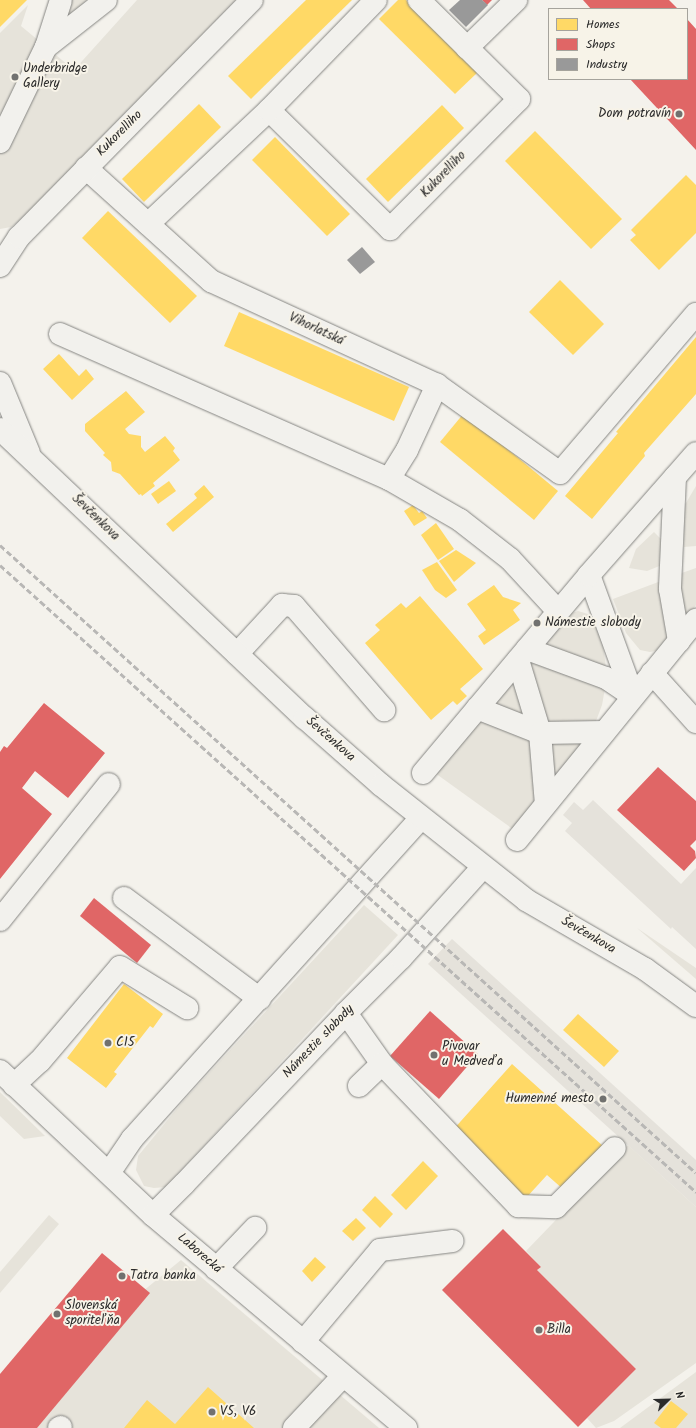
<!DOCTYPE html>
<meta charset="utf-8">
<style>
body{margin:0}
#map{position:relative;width:696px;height:1428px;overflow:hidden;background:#f4f2ec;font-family:Kalam,sans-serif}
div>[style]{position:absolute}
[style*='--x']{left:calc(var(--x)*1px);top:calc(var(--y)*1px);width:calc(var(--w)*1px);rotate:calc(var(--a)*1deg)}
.built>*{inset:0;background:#e5e2db}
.green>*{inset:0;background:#e6e3da}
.homes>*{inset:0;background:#ffd966}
.shops>*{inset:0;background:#e06666}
.industry>*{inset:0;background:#999}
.roads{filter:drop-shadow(0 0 1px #858582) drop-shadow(0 0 1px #858582)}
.minor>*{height:22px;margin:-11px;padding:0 11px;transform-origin:11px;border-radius:11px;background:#f2f1ed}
.major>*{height:22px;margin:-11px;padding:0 11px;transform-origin:11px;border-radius:11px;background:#f2f1ed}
.rail>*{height:3px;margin-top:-1.5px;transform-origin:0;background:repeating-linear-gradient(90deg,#b8b7b5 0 6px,transparent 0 9px)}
.dots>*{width:11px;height:11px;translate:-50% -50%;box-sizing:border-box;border:2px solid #f7f3e8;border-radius:50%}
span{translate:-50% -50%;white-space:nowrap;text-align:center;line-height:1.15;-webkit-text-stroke:4px #f7f3e8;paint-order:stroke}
.poi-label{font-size:13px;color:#2b2b2b}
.left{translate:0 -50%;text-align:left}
.right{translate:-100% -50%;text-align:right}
.street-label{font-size:13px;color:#2b2b2b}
.legend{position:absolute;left:548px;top:8px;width:140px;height:72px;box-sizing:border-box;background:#f7f3e8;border:1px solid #a5a39c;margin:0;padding:5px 7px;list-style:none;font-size:12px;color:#2b2b2b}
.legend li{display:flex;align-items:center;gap:8px;height:20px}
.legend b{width:20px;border:1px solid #a5a39c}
.north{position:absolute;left:648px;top:1380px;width:40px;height:40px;-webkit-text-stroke:3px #f7f3e8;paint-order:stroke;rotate:67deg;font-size:11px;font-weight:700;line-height:16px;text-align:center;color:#2b2b2b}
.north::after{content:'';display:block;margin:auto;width:14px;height:18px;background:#2b2b2b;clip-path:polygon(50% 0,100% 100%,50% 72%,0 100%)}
</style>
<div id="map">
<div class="built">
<i style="clip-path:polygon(593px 800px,681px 884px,696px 868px,696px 949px,672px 927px,671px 929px,565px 831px,572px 823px,563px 815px,574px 802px,583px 810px)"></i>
<i style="clip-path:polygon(452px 939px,696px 1160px,696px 1207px,428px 964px)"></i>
</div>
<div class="green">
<i style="clip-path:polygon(72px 0,87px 0,69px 17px,64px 15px)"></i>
<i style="clip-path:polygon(137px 0,236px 0,22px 219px,11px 227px,0 229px,0 33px,28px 5px,21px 26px,74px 70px)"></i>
<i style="clip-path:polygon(696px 486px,696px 546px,684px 547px,683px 508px)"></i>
<i style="clip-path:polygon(654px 532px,661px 539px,662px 565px,647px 571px,629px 568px,636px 549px)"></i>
<i style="clip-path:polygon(696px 568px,696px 605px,684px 620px,676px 575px)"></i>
<i style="clip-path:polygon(661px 581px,669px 637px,661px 650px,650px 652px,640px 650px,626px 633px,613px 599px)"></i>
<i style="clip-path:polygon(578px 611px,588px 614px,600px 626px,607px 674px,538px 649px,566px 615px)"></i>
<i style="clip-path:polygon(532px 657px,606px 683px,602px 705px,593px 729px,553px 728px,546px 722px,524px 666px)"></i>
<i style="clip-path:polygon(517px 674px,533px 723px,489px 708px)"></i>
<i style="clip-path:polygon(483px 715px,529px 739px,531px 743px,541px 796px,514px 830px,435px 773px)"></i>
<i style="clip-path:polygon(587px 738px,549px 787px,550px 743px)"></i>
<i style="clip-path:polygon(364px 905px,398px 935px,166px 1187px,154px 1188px,144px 1186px,136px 1170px,138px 1156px,184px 1100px)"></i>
<i style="clip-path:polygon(637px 928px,696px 968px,696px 979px)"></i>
<i style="clip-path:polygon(0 1092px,45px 1136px,24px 1139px,0 1116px)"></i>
<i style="clip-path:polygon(628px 1145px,696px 1207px,696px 1363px,614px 1421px,596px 1428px,587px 1418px,636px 1369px,537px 1270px,541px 1267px,526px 1251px)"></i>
<i style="clip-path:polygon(49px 1215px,59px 1224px,0 1293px,0 1272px)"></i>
<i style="clip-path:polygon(181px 1260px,379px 1428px,0 1428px,0 1408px)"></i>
<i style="clip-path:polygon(696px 1372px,696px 1428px,620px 1428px,643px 1411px)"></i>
</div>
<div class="homes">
<i style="clip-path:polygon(0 0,27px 0,0 27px)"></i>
<i style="clip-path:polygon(306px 0,352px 0,251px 99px,228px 76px)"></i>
<i style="clip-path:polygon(398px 0,406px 0,478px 72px,455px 94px,379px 19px)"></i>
<i style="clip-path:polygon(199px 104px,221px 127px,144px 202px,122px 179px)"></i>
<i style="clip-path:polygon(442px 105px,464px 128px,388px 202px,366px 179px)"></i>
<i style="clip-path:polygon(535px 131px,622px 219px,591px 249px,505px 161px)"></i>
<i style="clip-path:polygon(275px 137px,350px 214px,327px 236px,252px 160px)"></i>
<i style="clip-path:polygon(686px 175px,696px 185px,696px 233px,659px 270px,630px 240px,636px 235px,631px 230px)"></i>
<i style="clip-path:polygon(108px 211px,197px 296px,170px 323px,82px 238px)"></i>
<i style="clip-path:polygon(560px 280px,604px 324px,573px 355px,529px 312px)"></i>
<i style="clip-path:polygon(239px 312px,409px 387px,394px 421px,224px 346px)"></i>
<i style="clip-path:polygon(696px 337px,696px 394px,644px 453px,645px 456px,592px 519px,565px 496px,618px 433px,616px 432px)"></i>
<i style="clip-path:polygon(59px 354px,79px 376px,86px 369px,94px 379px,72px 400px,43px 369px)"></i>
<i style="clip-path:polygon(126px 391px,145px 412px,125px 429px,129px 434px,141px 436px,141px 447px,145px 452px,165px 436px,175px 448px,173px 451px,180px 460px,153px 483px,155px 486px,142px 496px,141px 494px,139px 495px,120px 474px,112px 471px,111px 462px,103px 455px,105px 453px,85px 431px,85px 424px)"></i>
<i style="clip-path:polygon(464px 413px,558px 491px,534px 520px,440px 442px)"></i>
<i style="clip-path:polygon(169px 481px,176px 491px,158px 504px,151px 494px)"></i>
<i style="clip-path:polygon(204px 485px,214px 497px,173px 532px,166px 524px,197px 498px,194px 494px)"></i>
<i style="clip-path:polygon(413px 505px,419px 513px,422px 511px,427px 518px,414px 526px,404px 511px)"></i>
<i style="clip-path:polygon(436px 523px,454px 549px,438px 560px,421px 535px)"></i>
<i style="clip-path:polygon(456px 550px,476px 563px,454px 582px,439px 561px)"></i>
<i style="clip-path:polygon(437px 562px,457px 590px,446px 598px,435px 590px,422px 570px)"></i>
<i style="clip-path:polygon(494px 585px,503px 597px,521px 603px,513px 610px,520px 620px,484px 645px,478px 636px,486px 630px,467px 604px)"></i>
<i style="clip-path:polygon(420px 596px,483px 669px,460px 689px,467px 696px,457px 705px,453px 701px,431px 720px,365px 643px,380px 630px,375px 625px,401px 603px,406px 608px)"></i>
<i style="clip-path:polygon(124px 984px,163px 1014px,153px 1028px,150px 1026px,114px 1072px,117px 1074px,106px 1088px,67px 1058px)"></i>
<i style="clip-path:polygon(578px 1014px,619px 1051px,604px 1067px,563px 1030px)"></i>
<i style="clip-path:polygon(512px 1064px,603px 1146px,564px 1190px,547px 1175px,526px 1198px,452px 1131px)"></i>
<i style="clip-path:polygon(423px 1161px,438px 1176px,406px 1210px,391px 1195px)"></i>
<i style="clip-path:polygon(375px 1196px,393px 1214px,380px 1228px,362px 1210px)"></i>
<i style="clip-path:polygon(356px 1218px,366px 1228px,353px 1241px,342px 1231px)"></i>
<i style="clip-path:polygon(315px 1257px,326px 1267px,312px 1282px,302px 1271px)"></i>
<i style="clip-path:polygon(208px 1387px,254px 1428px,124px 1428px,147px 1400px,175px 1424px)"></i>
<i style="clip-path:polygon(671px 1401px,688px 1414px,676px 1428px,661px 1428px,654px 1423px)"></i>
</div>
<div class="shops">
<i style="clip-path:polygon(482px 0,492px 0,487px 5px)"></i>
<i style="clip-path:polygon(583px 0,669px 0,678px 9px,591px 9px)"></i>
<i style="clip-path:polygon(687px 19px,696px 29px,696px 150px,630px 79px,687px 79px)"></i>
<i style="clip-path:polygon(44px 703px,105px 753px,68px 798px,35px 771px,22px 788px,52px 814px,0 879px,0 752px,4px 746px,7px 748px)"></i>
<i style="clip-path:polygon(658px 767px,696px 801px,696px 840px,690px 846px,695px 851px,696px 858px,684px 871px,617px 810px)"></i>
<i style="clip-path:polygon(94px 898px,151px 945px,137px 963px,80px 916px)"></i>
<i style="clip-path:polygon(430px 1011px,478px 1054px,439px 1099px,390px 1056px)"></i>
<i style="clip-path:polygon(503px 1229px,541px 1267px,537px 1270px,636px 1369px,578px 1427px,442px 1290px)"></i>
<i style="clip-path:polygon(102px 1253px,150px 1293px,37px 1428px,0 1428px,0 1374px)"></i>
</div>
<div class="industry">
<i style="clip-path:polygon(460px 0,482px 0,488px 5px,466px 27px,449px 10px)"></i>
<i style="clip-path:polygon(362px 247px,375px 262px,360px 274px,347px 260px)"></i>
</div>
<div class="roads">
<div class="minor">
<i style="--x:467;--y:48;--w:69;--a:-44.4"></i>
<i style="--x:269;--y:110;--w:170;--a:44.5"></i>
<i style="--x:390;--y:229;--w:183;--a:-45.2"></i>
<i style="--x:519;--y:99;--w:141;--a:-135.3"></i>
<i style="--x:86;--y:168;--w:169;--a:42.1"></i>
<i style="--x:211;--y:281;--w:249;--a:24.7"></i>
<i style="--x:437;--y:385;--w:151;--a:35.6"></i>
<i style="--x:560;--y:473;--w:209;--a:-49.5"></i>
<i style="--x:148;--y:224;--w:166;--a:-43.3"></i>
<i style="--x:269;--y:110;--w:153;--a:-45.8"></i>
<i style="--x:60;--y:334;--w:360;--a:23.8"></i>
<i style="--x:389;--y:479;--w:82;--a:30"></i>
<i style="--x:460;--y:520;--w:63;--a:38"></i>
<i style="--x:510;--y:559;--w:71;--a:47.3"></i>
<i style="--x:675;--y:477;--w:112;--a:92.6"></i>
<i style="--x:670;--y:589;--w:53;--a:80.2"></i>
<i style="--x:389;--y:479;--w:34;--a:-58"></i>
<i style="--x:407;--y:450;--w:72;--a:-65.2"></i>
<i style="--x:589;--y:575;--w:129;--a:70"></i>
<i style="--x:527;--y:649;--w:84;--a:20.2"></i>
<i style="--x:606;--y:678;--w:32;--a:34"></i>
<i style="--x:237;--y:654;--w:67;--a:-47.4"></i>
<i style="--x:282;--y:605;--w:12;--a:5"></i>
<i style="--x:294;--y:606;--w:138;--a:49.1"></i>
<i style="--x:518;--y:660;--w:76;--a:73.2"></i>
<i style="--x:540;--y:733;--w:71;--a:85.2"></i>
<i style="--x:652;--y:673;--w:66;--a:48.1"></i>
<i style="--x:477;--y:708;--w:68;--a:21.6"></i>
<i style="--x:540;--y:733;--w:64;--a:-0.9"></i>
<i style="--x:423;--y:773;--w:258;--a:-50"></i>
<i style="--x:589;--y:575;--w:162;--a:-48.7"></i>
<i style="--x:517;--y:840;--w:284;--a:-50.9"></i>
<i style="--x:124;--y:898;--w:169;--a:36.6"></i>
<i style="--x:0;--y:920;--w:174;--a:-51.3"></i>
<i style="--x:346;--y:1013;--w:62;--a:54.8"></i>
<i style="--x:382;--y:1064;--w:197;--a:46.2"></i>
<i style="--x:518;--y:1206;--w:38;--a:2"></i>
<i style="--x:556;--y:1207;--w:83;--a:-45"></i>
<i style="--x:0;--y:1071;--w:210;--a:43.3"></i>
<i style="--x:153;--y:1215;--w:331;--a:40.1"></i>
<i style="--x:14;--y:1085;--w:35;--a:-43"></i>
<i style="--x:40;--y:1061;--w:123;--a:-49.6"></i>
<i style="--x:120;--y:967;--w:79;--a:31.5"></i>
<i style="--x:359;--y:1086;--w:32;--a:-44"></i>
<i style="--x:109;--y:1173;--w:41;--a:-55.9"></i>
<i style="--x:132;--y:1139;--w:432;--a:-48"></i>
<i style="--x:153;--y:1215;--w:44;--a:-45"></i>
<i style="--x:184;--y:1184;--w:236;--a:-46.5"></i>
<i style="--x:346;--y:1013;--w:78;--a:-45"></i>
<i style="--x:401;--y:958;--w:122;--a:-48"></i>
<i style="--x:216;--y:1269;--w:57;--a:-46.4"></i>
<i style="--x:303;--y:1342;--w:120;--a:-50.1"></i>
<i style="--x:380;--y:1250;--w:73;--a:-7.1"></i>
<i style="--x:59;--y:1428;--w:2;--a:-27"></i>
<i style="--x:294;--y:1428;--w:71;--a:-46.7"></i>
</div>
<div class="major">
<i style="--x:46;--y:47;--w:76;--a:-38.1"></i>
<i style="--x:0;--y:142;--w:106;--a:-64.2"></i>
<i style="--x:46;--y:47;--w:49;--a:-72.3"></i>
<i style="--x:0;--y:266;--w:35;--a:-57"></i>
<i style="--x:19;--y:237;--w:332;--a:-45.5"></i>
<i style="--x:0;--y:383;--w:76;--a:67.5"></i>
<i style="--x:0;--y:429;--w:420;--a:43.5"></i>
<i style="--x:305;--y:718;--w:101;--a:41.4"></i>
<i style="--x:381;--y:785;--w:185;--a:38.4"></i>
<i style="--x:526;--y:900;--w:138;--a:30.1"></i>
<i style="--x:645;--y:969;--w:63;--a:36"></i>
</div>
</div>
<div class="rail">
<i style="--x:0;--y:545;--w:937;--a:42.06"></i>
<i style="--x:0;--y:565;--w:937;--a:42.01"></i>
</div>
<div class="dots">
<i style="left:15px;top:77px;background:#71716f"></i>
<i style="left:679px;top:114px;background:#71716f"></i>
<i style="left:537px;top:623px;background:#71716f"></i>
<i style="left:108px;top:1043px;background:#71716f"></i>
<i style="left:434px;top:1055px;background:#71716f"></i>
<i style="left:603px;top:1099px;background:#71716f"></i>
<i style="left:122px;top:1276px;background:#71716f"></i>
<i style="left:57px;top:1314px;background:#71716f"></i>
<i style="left:539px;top:1330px;background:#71716f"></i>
<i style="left:212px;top:1412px;background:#71716f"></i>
</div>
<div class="poi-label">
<span class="left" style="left:23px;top:77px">Underbridge<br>Gallery</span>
<span class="right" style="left:671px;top:114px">Dom potravín</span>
<span class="left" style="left:545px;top:623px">Námestie slobody</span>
<span class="left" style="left:116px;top:1043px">C15</span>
<span class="left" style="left:442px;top:1055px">Pivovar<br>u Medveďa</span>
<span class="right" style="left:594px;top:1099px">Humenné mesto</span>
<span class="left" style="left:130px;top:1276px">Tatra banka</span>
<span class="left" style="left:65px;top:1314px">Slovenská<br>sporiteľňa</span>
<span class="left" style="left:547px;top:1330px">Billa</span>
<span class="left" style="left:220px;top:1412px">V5, V6</span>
</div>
<div class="street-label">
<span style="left:120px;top:134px;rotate:-45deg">Kukorelliho</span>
<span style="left:444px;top:175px;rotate:-46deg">Kukorelliho</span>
<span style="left:316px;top:330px;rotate:25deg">Vihorlatská</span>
<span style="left:95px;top:518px;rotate:44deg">Ševčenkova</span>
<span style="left:330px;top:740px;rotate:41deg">Ševčenkova</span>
<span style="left:588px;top:936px;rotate:30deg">Ševčenkova</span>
<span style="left:319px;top:1042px;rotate:-46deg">Námestie slobody</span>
<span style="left:199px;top:1254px;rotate:41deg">Laborecká</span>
</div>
<ul class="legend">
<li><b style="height:11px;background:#ffd966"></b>Homes</li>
<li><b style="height:11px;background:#e06666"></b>Shops</li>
<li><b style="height:11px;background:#999"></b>Industry</li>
</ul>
<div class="north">N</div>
</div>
